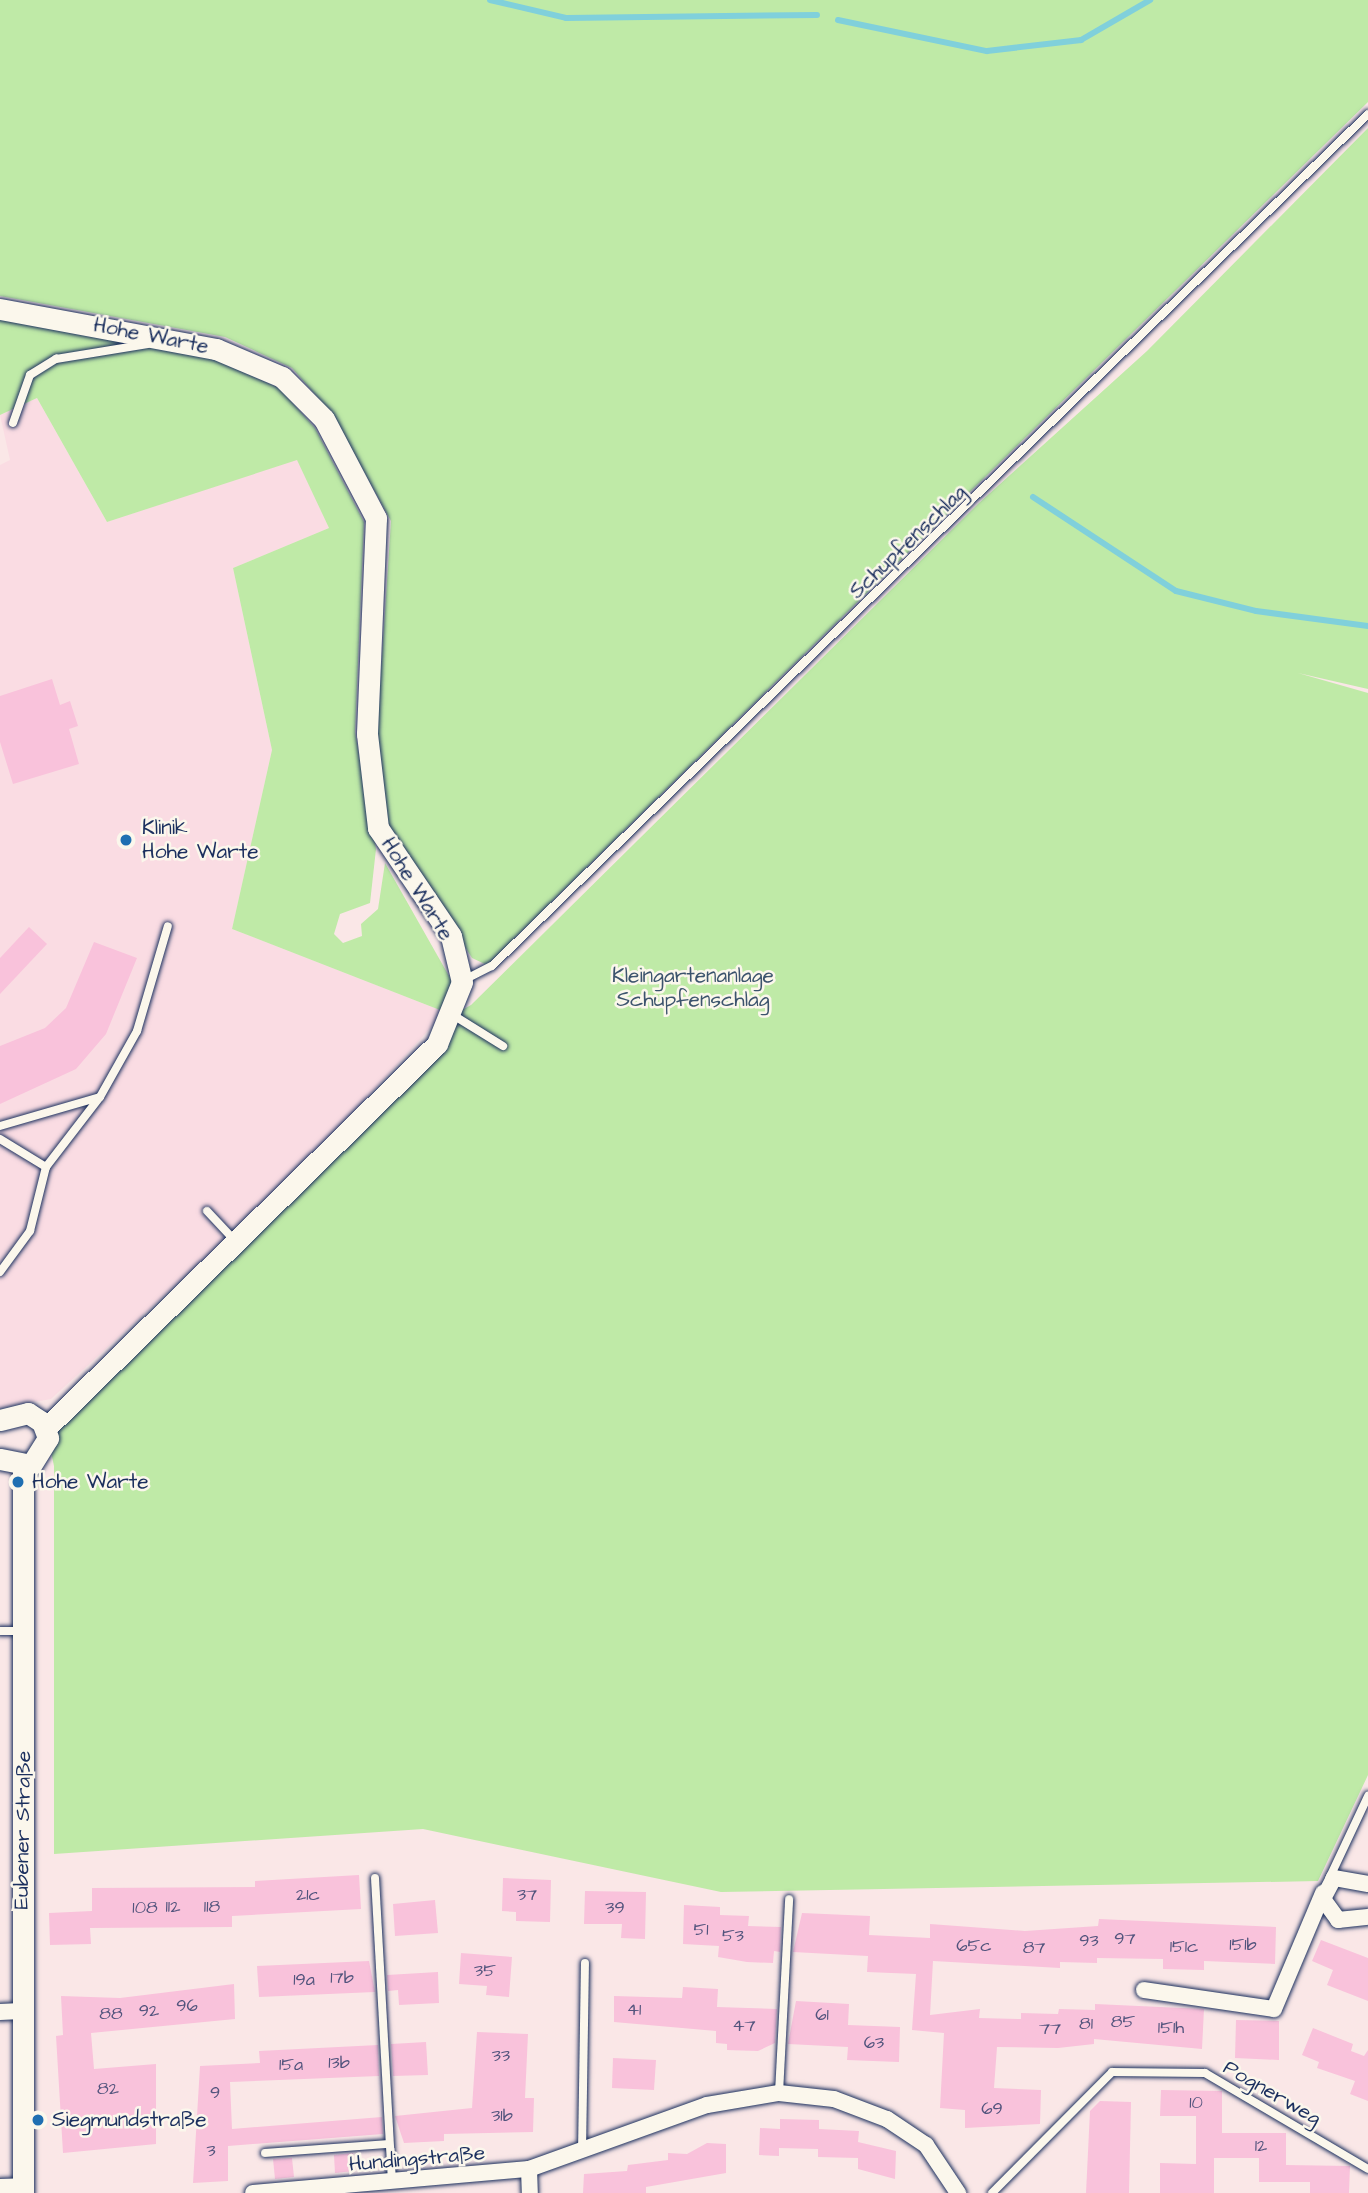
<!DOCTYPE html>
<meta charset="utf-8">
<style>
body{margin:0}
#map{position:relative;width:1368px;height:2193px;overflow:hidden;background:#fae7e7;font-family:"Architects Daughter",sans-serif}
div>[style]{position:absolute}
[style*='--x']{left:calc(var(--x)*1px);top:calc(var(--y)*1px);width:calc(var(--w)*1px);rotate:calc(var(--a)*1deg)}
.built>*{inset:0;background:#fadce3}
.green>*{inset:0;background:#bfeaa7}
.stream>*{height:6px;margin:-3px;padding:0 3px;transform-origin:3px;border-radius:3px;background:#80d0db}
.building>*{inset:0;background:#f9c2db}
.roads{filter:drop-shadow(0 0 2px #1b2f5e) drop-shadow(0 0 2px #1b2f5e)}
.service>*{height:8px;margin:-4px;padding:0 4px;transform-origin:4px;border-radius:4px;background:#fbf7ec}
.minor>*{height:16px;margin:-8px;padding:0 8px;transform-origin:8px;border-radius:8px;background:#fbf7ec}
.tertiary>*{height:21px;margin:-10.5px;padding:0 10.5px;transform-origin:10.5px;border-radius:10.5px;background:#fbf7ec}
.dots>*{width:19px;height:19px;translate:-50% -50%;box-sizing:border-box;border:4px solid #fbf7ec;border-radius:50%}
span{translate:-50% -50%;white-space:nowrap;text-align:center;line-height:1.15;-webkit-text-stroke:5px #fbf7ec;paint-order:stroke}
.number-label{font-size:18px;color:#52547d}
.number-label span{-webkit-text-stroke-width:0}
.street-label{font-size:21px;color:#1b2f5e}
.poi-label{font-size:21px;color:#1b2f5e}
.left{translate:0 -50%;text-align:left}
.park-label{font-size:21px;color:#3c546d}
</style>
<div id="map">
<div class="built">
<i style="clip-path:polygon(37px 398px,107px 522px,297px 459px,329px 528px,233px 568px,272px 750px,232px 929px,445px 1012px,297px 1174px,51px 1399px,0 1408px,0 465px,10px 460px,0 415px)"></i>
</div>
<div class="green">
<i style="clip-path:polygon(0 0,1368px 0,1368px 102px,487px 965px,472px 958px,388px 825px,377px 732px,391px 521px,333px 415px,292px 368px,225px 337px,0 296px)"></i>
<i style="clip-path:polygon(1368px 128px,1368px 689px,1298px 673px,1368px 693px,1368px 1775px,1318px 1881px,721px 1892px,423px 1829px,54px 1854px,54px 1466px,47px 1433px,453px 1015px,471px 1005px,979px 503px,1147px 351px)"></i>
<i style="clip-path:polygon(0 317px,210px 357px,279px 388px,315px 428px,364px 522px,355px 732px,376px 849px,370px 903px,340px 914px,334px 934px,343px 943px,362px 936px,361px 924px,378px 909px,385px 863px,453px 983px,445px 1012px,232px 929px,272px 750px,233px 568px,329px 528px,297px 460px,107px 522px,37px 398px,0 415px)"></i>
</div>
<div class="stream">
<i style="--x:490;--y:0;--w:78;--a:13.3"></i>
<i style="--x:566;--y:18;--w:251;--a:-0.7"></i>
<i style="--x:838;--y:20;--w:152;--a:11.8"></i>
<i style="--x:987;--y:51;--w:95;--a:-6.7"></i>
<i style="--x:1081;--y:40;--w:80;--a:-30.1"></i>
<i style="--x:1033;--y:497;--w:171;--a:33.3"></i>
<i style="--x:1176;--y:591;--w:82;--a:14"></i>
<i style="--x:1256;--y:611;--w:113;--a:7.6"></i>
</div>
<div class="building">
<i style="clip-path:polygon(52px 679px,60px 705px,70px 701px,78px 726px,69px 729px,79px 764px,13px 784px,0 742px,0 696px)"></i>
<i style="clip-path:polygon(29px 927px,47px 944px,0 994px,0 958px)"></i>
<i style="clip-path:polygon(94px 942px,137px 958px,106px 1034px,76px 1069px,0 1104px,0 1046px,45px 1028px,66px 1008px)"></i>
<i style="clip-path:polygon(359px 1875px,361px 1909px,232px 1916px,232px 1927px,90px 1928px,91px 1944px,50px 1945px,49px 1913px,92px 1911px,92px 1888px,255px 1887px,255px 1881px)"></i>
<i style="clip-path:polygon(503px 1878px,551px 1880px,550px 1922px,516px 1921px,516px 1912px,502px 1911px)"></i>
<i style="clip-path:polygon(585px 1891px,646px 1892px,645px 1939px,621px 1938px,622px 1924px,584px 1924px)"></i>
<i style="clip-path:polygon(435px 1900px,438px 1933px,395px 1936px,393px 1904px)"></i>
<i style="clip-path:polygon(684px 1905px,720px 1907px,720px 1915px,749px 1916px,748px 1926px,781px 1927px,780px 1952px,774px 1951px,773px 1963px,747px 1962px,718px 1957px,719px 1946px,683px 1944px)"></i>
<i style="clip-path:polygon(802px 1913px,870px 1916px,869px 1935px,930px 1938px,930px 1924px,1025px 1931px,1098px 1926px,1099px 1919px,1276px 1927px,1275px 1964px,1204px 1961px,1204px 1970px,1163px 1969px,1163px 1959px,1097px 1958px,1097px 1963px,1060px 1962px,1060px 1968px,933px 1961px,930px 2015px,980px 2009px,979px 2018px,1021px 2019px,1021px 2013px,1058px 2014px,1059px 2009px,1095px 2010px,1095px 2004px,1204px 2009px,1202px 2049px,1094px 2039px,1094px 2044px,1058px 2048px,997px 2047px,994px 2088px,1041px 2090px,1040px 2124px,965px 2128px,965px 2110px,940px 2108px,944px 2033px,912px 2030px,916px 1974px,867px 1972px,868px 1956px,793px 1952px)"></i>
<i style="clip-path:polygon(1321px 1940px,1368px 1958px,1368px 2001px,1327px 1985px,1333px 1970px,1312px 1961px)"></i>
<i style="clip-path:polygon(461px 1953px,512px 1957px,509px 1997px,486px 1995px,487px 1986px,459px 1984px)"></i>
<i style="clip-path:polygon(369px 1961px,375px 1992px,259px 1997px,257px 1966px)"></i>
<i style="clip-path:polygon(438px 1972px,439px 2003px,399px 2005px,398px 1990px,388px 1991px,387px 1975px)"></i>
<i style="clip-path:polygon(234px 1984px,235px 2019px,91px 2033px,94px 2069px,156px 2064px,156px 2144px,63px 2153px,56px 2036px,63px 2035px,61px 1996px,120px 1998px)"></i>
<i style="clip-path:polygon(683px 1987px,718px 1989px,717px 2007px,777px 2009px,775px 2043px,758px 2051px,727px 2050px,727px 2044px,716px 2043px,716px 2031px,614px 2022px,614px 1996px,682px 1998px)"></i>
<i style="clip-path:polygon(796px 2001px,849px 2004px,848px 2025px,900px 2027px,899px 2062px,847px 2060px,848px 2047px,788px 2044px)"></i>
<i style="clip-path:polygon(1236px 2020px,1279px 2021px,1279px 2060px,1235px 2058px)"></i>
<i style="clip-path:polygon(1313px 2028px,1353px 2044px,1351px 2051px,1364px 2056px,1368px 2050px,1368px 2101px,1350px 2094px,1355px 2081px,1317px 2068px,1319px 2062px,1302px 2055px)"></i>
<i style="clip-path:polygon(477px 2032px,528px 2034px,525px 2098px,534px 2098px,533px 2132px,444px 2134px,444px 2141px,404px 2143px,395px 2116px,472px 2108px)"></i>
<i style="clip-path:polygon(426px 2042px,428px 2075px,393px 2076px,391px 2044px)"></i>
<i style="clip-path:polygon(378px 2045px,379px 2076px,230px 2082px,232px 2129px,382px 2117px,383px 2134px,228px 2146px,228px 2181px,193px 2183px,200px 2066px,260px 2063px,259px 2051px)"></i>
<i style="clip-path:polygon(613px 2058px,656px 2060px,654px 2090px,612px 2088px)"></i>
<i style="clip-path:polygon(1161px 2090px,1222px 2091px,1222px 2133px,1286px 2133px,1286px 2165px,1350px 2166px,1349px 2193px,1310px 2193px,1310px 2182px,1259px 2182px,1259px 2158px,1214px 2158px,1214px 2193px,1160px 2193px,1160px 2163px,1196px 2164px,1196px 2116px,1160px 2116px)"></i>
<i style="clip-path:polygon(1100px 2101px,1131px 2102px,1129px 2193px,1086px 2193px,1090px 2111px)"></i>
<i style="clip-path:polygon(780px 2119px,819px 2120px,819px 2129px,859px 2131px,858px 2142px,896px 2151px,895px 2179px,858px 2169px,858px 2158px,818px 2157px,818px 2149px,779px 2148px,779px 2156px,759px 2155px,760px 2128px,780px 2129px)"></i>
<i style="clip-path:polygon(707px 2143px,726px 2144px,726px 2173px,646px 2187px,646px 2193px,583px 2193px,584px 2174px,627px 2171px,628px 2165px,668px 2160px,668px 2153px,687px 2154px)"></i>
<i style="clip-path:polygon(353px 2153px,354px 2171px,335px 2173px,334px 2155px)"></i>
<i style="clip-path:polygon(292px 2158px,294px 2177px,275px 2179px,273px 2159px)"></i>
</div>
<div class="roads">
<div class="service">
<i style="--x:13;--y:423;--w:51;--a:-70.5"></i>
<i style="--x:30;--y:375;--w:31;--a:-32"></i>
<i style="--x:56;--y:359;--w:93;--a:-9.3"></i>
<i style="--x:464;--y:980;--w:31;--a:-27"></i>
<i style="--x:492;--y:966;--w:1222;--a:-44.2"></i>
<i style="--x:453;--y:1015;--w:59;--a:31.8"></i>
<i style="--x:0;--y:1126;--w:104;--a:-16.2"></i>
<i style="--x:0;--y:1139;--w:54;--a:31.3"></i>
<i style="--x:207;--y:1211;--w:42;--a:46.9"></i>
<i style="--x:0;--y:1272;--w:51;--a:-53.8"></i>
<i style="--x:30;--y:1231;--w:66;--a:-76"></i>
<i style="--x:46;--y:1167;--w:88;--a:-52.4"></i>
<i style="--x:100;--y:1097;--w:76;--a:-60.7"></i>
<i style="--x:137;--y:1031;--w:109;--a:-73.6"></i>
<i style="--x:0;--y:1631;--w:22;--a:0"></i>
<i style="--x:375;--y:1878;--w:305;--a:86.8"></i>
<i style="--x:1329;--y:1879;--w:92;--a:-64.8"></i>
<i style="--x:779;--y:2093;--w:194;--a:-87"></i>
<i style="--x:582;--y:2152;--w:189;--a:-89.1"></i>
<i style="--x:265;--y:2153;--w:124;--a:-4.2"></i>
<i style="--x:992;--y:2193;--w:170;--a:-45.2"></i>
<i style="--x:1112;--y:2072;--w:93;--a:0.6"></i>
<i style="--x:1205;--y:2073;--w:189;--a:30.5"></i>
</div>
<div class="minor">
<i style="--x:1368;--y:1884;--w:35;--a:-170"></i>
<i style="--x:1334;--y:1878;--w:24;--a:118"></i>
<i style="--x:1323;--y:1899;--w:26;--a:54"></i>
<i style="--x:1338;--y:1920;--w:30;--a:-6"></i>
<i style="--x:1144;--y:1990;--w:131;--a:8.3"></i>
<i style="--x:1274;--y:2009;--w:126;--a:-67.1"></i>
<i style="--x:0;--y:2012;--w:21;--a:-3"></i>
<i style="--x:529;--y:2169;--w:24;--a:88"></i>
<i style="--x:0;--y:2187;--w:23;--a:-2"></i>
<i style="--x:253;--y:2193;--w:277;--a:-5"></i>
<i style="--x:529;--y:2169;--w:189;--a:-19.8"></i>
<i style="--x:707;--y:2105;--w:73;--a:-9.5"></i>
<i style="--x:779;--y:2093;--w:55;--a:6.2"></i>
<i style="--x:834;--y:2099;--w:57;--a:20.7"></i>
<i style="--x:887;--y:2119;--w:47;--a:33.7"></i>
<i style="--x:926;--y:2145;--w:58;--a:56.3"></i>
</div>
<div class="tertiary">
<i style="--x:0;--y:309;--w:220;--a:10.5"></i>
<i style="--x:216;--y:349;--w:72;--a:23"></i>
<i style="--x:282;--y:377;--w:59;--a:45"></i>
<i style="--x:324;--y:419;--w:112;--a:62.3"></i>
<i style="--x:376;--y:518;--w:216;--a:92.4"></i>
<i style="--x:367;--y:734;--w:95;--a:83.3"></i>
<i style="--x:378;--y:828;--w:130;--a:55.9"></i>
<i style="--x:451;--y:936;--w:47;--a:76.6"></i>
<i style="--x:462;--y:982;--w:67;--a:112"></i>
<i style="--x:437;--y:1044;--w:548;--a:135.52"></i>
<i style="--x:0;--y:1420;--w:29;--a:-14"></i>
<i style="--x:28;--y:1413;--w:17;--a:33"></i>
<i style="--x:42;--y:1422;--w:17;--a:69"></i>
<i style="--x:48;--y:1438;--w:32;--a:122"></i>
<i style="--x:31;--y:1465;--w:32;--a:-169"></i>
<i style="--x:23;--y:2193;--w:726;--a:-90"></i>
</div>
</div>
<div class="dots">
<i style="left:126px;top:840px;background:#1f6fb2"></i>
<i style="left:18px;top:1482px;background:#1f6fb2"></i>
<i style="left:38px;top:2120px;background:#1f6fb2"></i>
</div>
<div class="number-label">
<span style="left:308px;top:1895px">21c</span>
<span style="left:527px;top:1895px">37</span>
<span style="left:173px;top:1907px">112</span>
<span style="left:212px;top:1907px">118</span>
<span style="left:145px;top:1908px">108</span>
<span style="left:615px;top:1908px">39</span>
<span style="left:701px;top:1930px">51</span>
<span style="left:733px;top:1936px">53</span>
<span style="left:1125px;top:1939px">97</span>
<span style="left:1089px;top:1941px">93</span>
<span style="left:1243px;top:1945px">151b</span>
<span style="left:974px;top:1946px">65c</span>
<span style="left:1184px;top:1947px">151c</span>
<span style="left:1034px;top:1948px">87</span>
<span style="left:485px;top:1971px">35</span>
<span style="left:342px;top:1978px">17b</span>
<span style="left:304px;top:1980px">19a</span>
<span style="left:187px;top:2006px">96</span>
<span style="left:634px;top:2010px">41</span>
<span style="left:149px;top:2011px">92</span>
<span style="left:111px;top:2014px">88</span>
<span style="left:822px;top:2015px">61</span>
<span style="left:1123px;top:2022px">85</span>
<span style="left:1086px;top:2024px">81</span>
<span style="left:744px;top:2026px">47</span>
<span style="left:1171px;top:2028px">151h</span>
<span style="left:1050px;top:2029px">77</span>
<span style="left:874px;top:2043px">63</span>
<span style="left:501px;top:2056px">33</span>
<span style="left:339px;top:2063px">13b</span>
<span style="left:291px;top:2065px">15a</span>
<span style="left:108px;top:2089px">82</span>
<span style="left:215px;top:2093px">9</span>
<span style="left:1196px;top:2103px">10</span>
<span style="left:992px;top:2109px">69</span>
<span style="left:502px;top:2116px">31b</span>
<span style="left:1261px;top:2146px">12</span>
<span style="left:211px;top:2151px">3</span>
</div>
<div class="street-label">
<span style="left:151px;top:336px;rotate:11deg">Hohe Warte</span>
<span style="left:908px;top:542px;rotate:-44deg">Schupfenschlag</span>
<span style="left:417px;top:889px;rotate:58deg">Hohe Warte</span>
<span style="left:23px;top:1830px;rotate:-89deg">Eubener Straße</span>
<span style="left:1272px;top:2093px;rotate:30deg">Pognerweg</span>
<span style="left:417px;top:2159px;rotate:-5deg">Hundingstraße</span>
</div>
<div class="poi-label">
<span class="left" style="left:142px;top:840px">Klinik<br>Hohe Warte</span>
<span class="left" style="left:32px;top:1482px">Hohe Warte</span>
<span class="left" style="left:52px;top:2120px">Siegmundstraße</span>
</div>
<div class="park-label">
<span style="left:693px;top:988px">Kleingartenanlage<br>Schupfenschlag</span>
</div>
</div>
